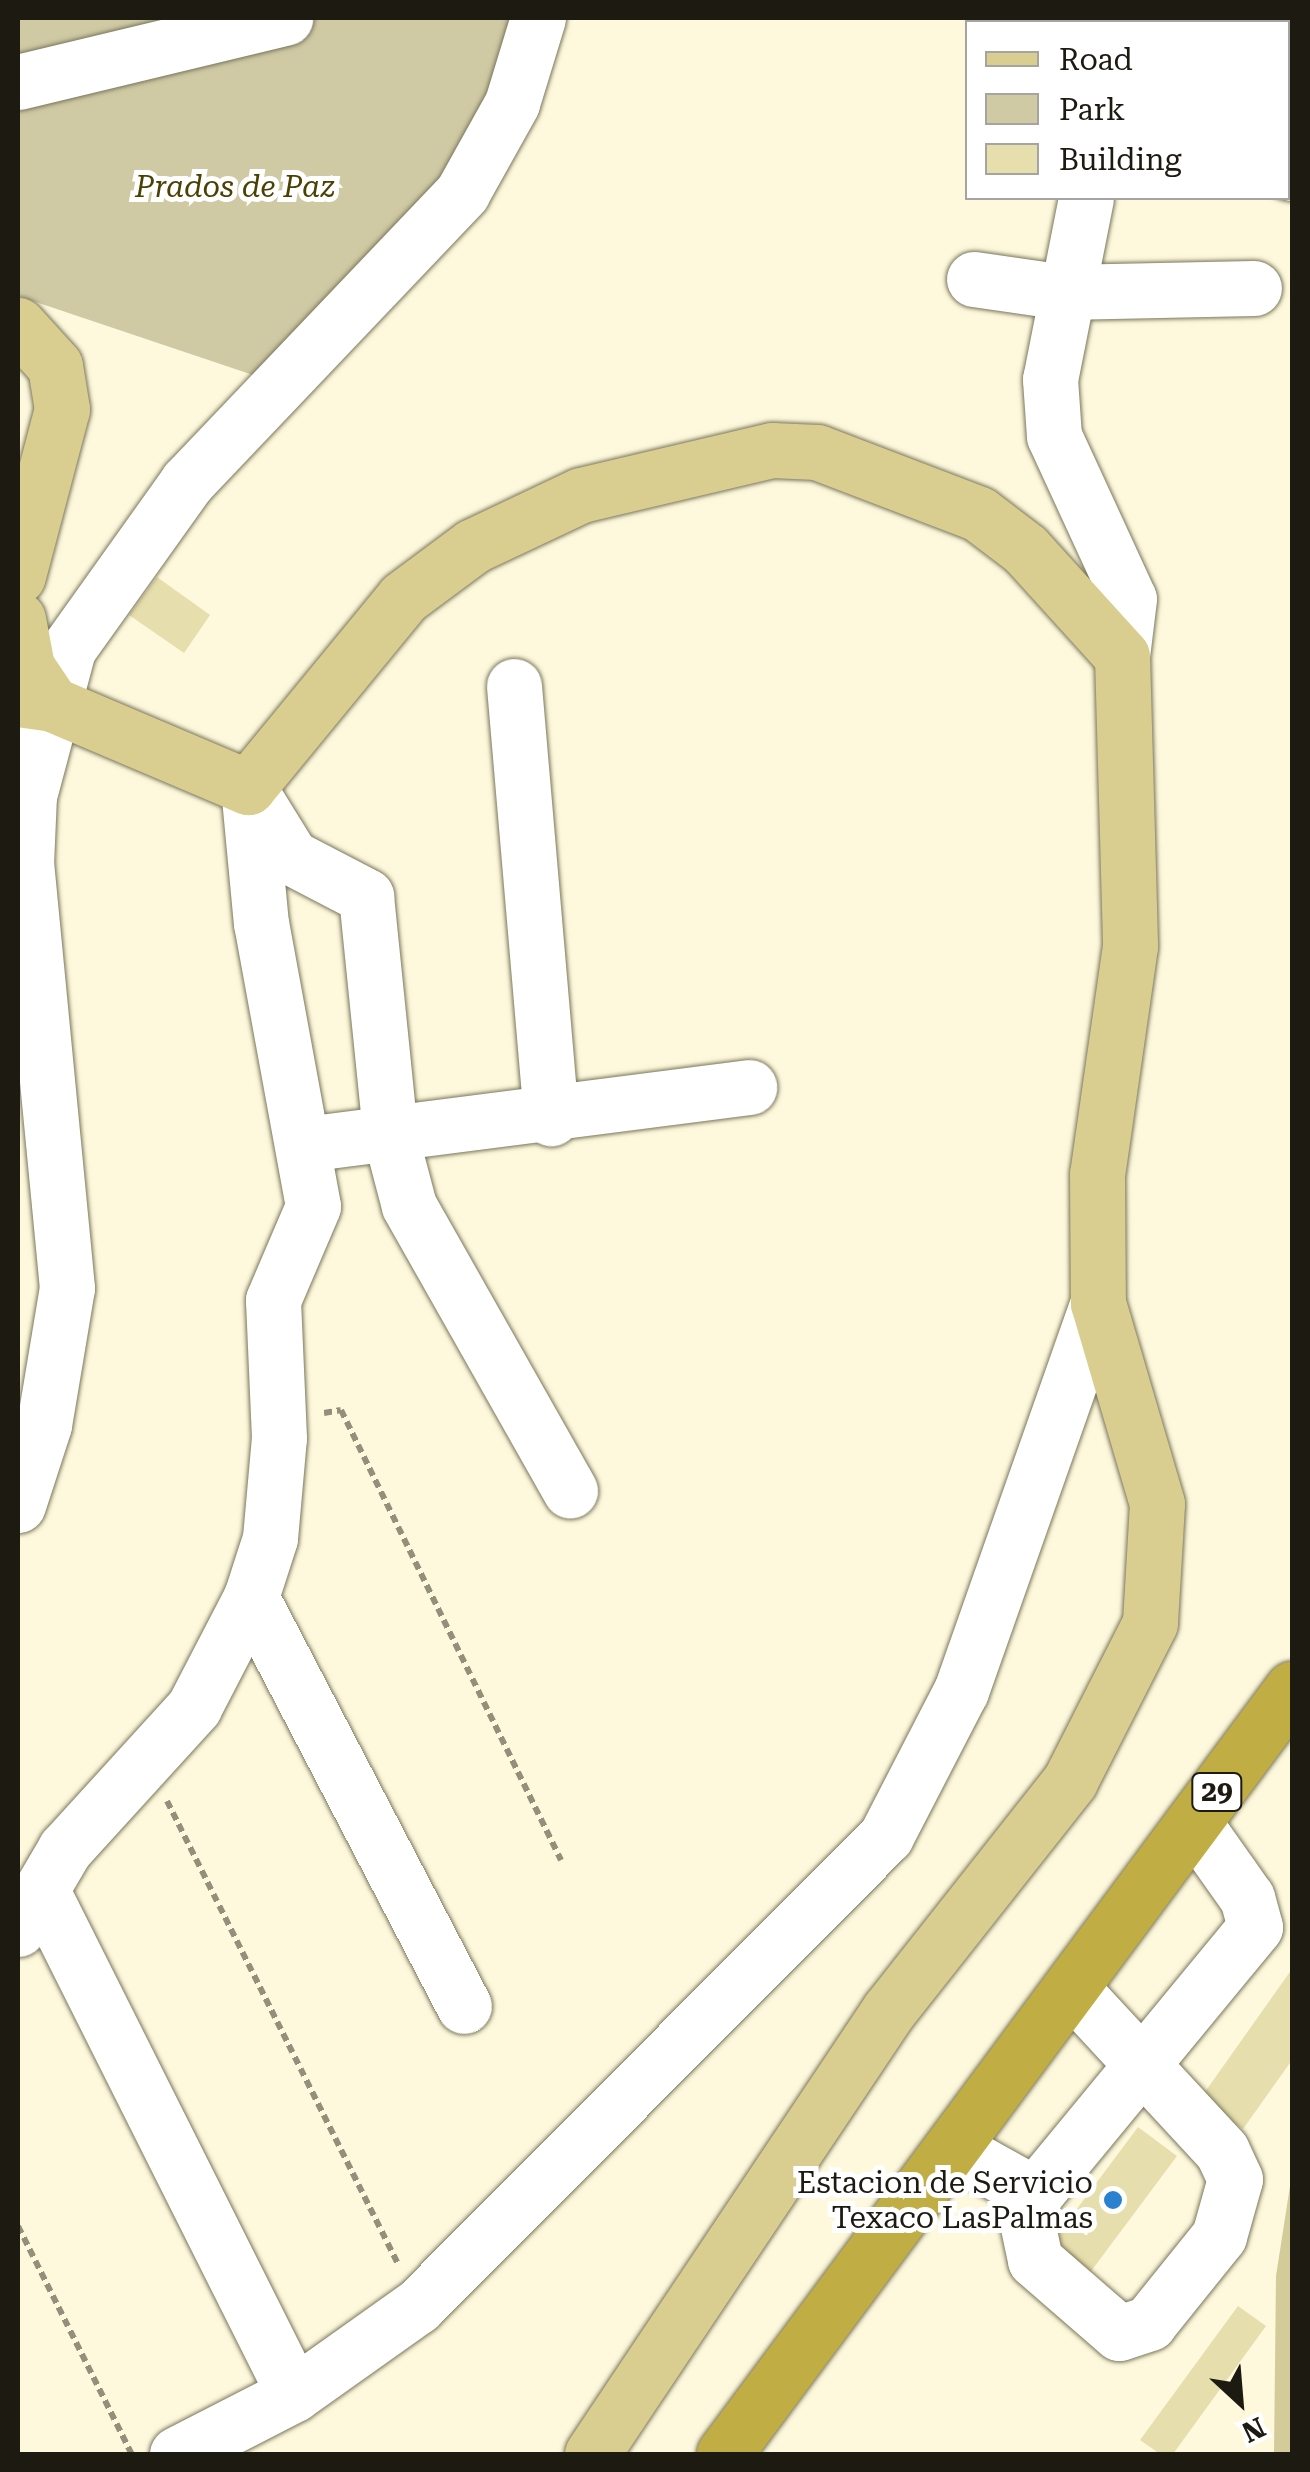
<!DOCTYPE html>
<style>
body{margin:0}
#map{position:relative;width:1310px;height:2472px;overflow:hidden;background:#fef9dc;font-family:"Roboto Serif",serif}
div>[style]{position:absolute}
[style*='--x']{left:calc(var(--x)*1px);top:calc(var(--y)*1px);width:calc(var(--w)*1px);rotate:calc(var(--a)*1deg)}
.green>*{inset:0;background:#cfc9a4}
.forest>*{inset:0;background:#d3cb9a}
.building>*{inset:0;background:#e6deac}
.path>*{height:6px;margin-top:-3px;transform-origin:0;background:repeating-linear-gradient(90deg,#928f7b 0 8px,transparent 0 13px)}
.roads{filter:drop-shadow(0 0 2px #7a765c) drop-shadow(0 0 2px #7a765c)}
.minor>*{height:55px;margin:-27.5px;padding:0 27.5px;transform-origin:27.5px;border-radius:27.5px;background:#fff}
.major>*{height:55px;margin:-27.5px;padding:0 27.5px;transform-origin:27.5px;border-radius:27.5px;background:#d9ce8f}
.highway>*{height:55px;margin:-27.5px;padding:0 27.5px;transform-origin:27.5px;border-radius:27.5px;background:#c0ae44}
.dots>*{width:28px;height:28px;translate:-50% -50%;box-sizing:border-box;border:5px solid #fff;border-radius:50%}
span{translate:-50% -50%;white-space:nowrap;text-align:center;line-height:1.15;-webkit-text-stroke:10px #fff;paint-order:stroke}
.shield-label span{padding:2px 8px;background:#fff;border:2px solid;border-radius:8px;-webkit-text-stroke-width:0}
.shield-label{font-size:28px;color:#1d1b11;font-weight:700}
.park-label{font-size:30px;color:#4b4103;font-style:italic}
.poi-label{font-size:30px;color:#1d1b11}
.right{translate:-100% -50%;text-align:right}
.frame{position:absolute;inset:0;border:20px solid #1d1b11;pointer-events:none}
.legend{position:absolute;left:965px;top:20px;width:325px;height:180px;box-sizing:border-box;background:#fff;border:2px solid #a5a4a0;margin:0;padding:12px 18px;list-style:none;font-size:30px;color:#1d1b11}
.legend li{display:flex;align-items:center;gap:20px;height:50px}
.legend b{width:50px;border:2px solid #a5a4a0}
.north{position:absolute;left:1190px;top:2352px;width:100px;height:100px;-webkit-text-stroke:8px #fff;paint-order:stroke;rotate:154deg;font-size:28px;font-weight:700;line-height:40px;text-align:center;color:#1d1b11}
.north::after{content:'';display:block;margin:auto;width:35px;height:45px;background:#1d1b11;clip-path:polygon(50% 0,100% 100%,50% 72%,0 100%)}
</style>
<div id="map">
<div class="green">
<i style="clip-path:polygon(18px 18px,538px 18px,512px 103px,283px 385px,18px 296px)"></i>
</div>
<div class="forest">
<i style="clip-path:polygon(1292px 2173px,1292px 2454px,1274px 2454px,1276px 2276px)"></i>
</div>
<div class="building">
<i style="clip-path:polygon(157px 577px,210px 615px,184px 653px,129px 615px)"></i>
<i style="clip-path:polygon(1292px 1969px,1292px 2060px,1243px 2129px,1200px 2099px)"></i>
<i style="clip-path:polygon(1138px 2127px,1177px 2156px,1089px 2274px,1050px 2245px)"></i>
<i style="clip-path:polygon(1238px 2306px,1266px 2326px,1173px 2454px,1160px 2454px,1140px 2440px)"></i>
</div>
<div class="path">
<i style="--x:324;--y:1413;--w:17;--a:-10"></i>
<i style="--x:341;--y:1410;--w:501;--a:63.95"></i>
<i style="--x:167;--y:1801;--w:517;--a:63.48"></i>
<i style="--x:18;--y:2226;--w:254;--a:63.5"></i>
</div>
<div class="roads">
<div class="minor">
<i style="--x:1101;--y:22;--w:4;--a:-90"></i>
<i style="--x:18;--y:82;--w:275;--a:-13.5"></i>
<i style="--x:1288;--y:172;--w:4;--a:14"></i>
<i style="--x:1086;--y:198;--w:185;--a:101.2"></i>
<i style="--x:1050;--y:379;--w:57;--a:86"></i>
<i style="--x:1054;--y:436;--w:179;--a:65.3"></i>
<i style="--x:1129;--y:599;--w:57;--a:97"></i>
<i style="--x:974;--y:279;--w:91;--a:8.2"></i>
<i style="--x:1064;--y:292;--w:190;--a:-1.2"></i>
<i style="--x:514;--y:686;--w:434;--a:85.1"></i>
<i style="--x:254;--y:797;--w:70;--a:58.3"></i>
<i style="--x:291;--y:857;--w:85;--a:27.5"></i>
<i style="--x:366;--y:896;--w:239;--a:84.2"></i>
<i style="--x:390;--y:1134;--w:74;--a:75.2"></i>
<i style="--x:409;--y:1206;--w:327;--a:60.5"></i>
<i style="--x:305;--y:1144;--w:448;--a:-7.3"></i>
<i style="--x:18;--y:1505;--w:84;--a:-72"></i>
<i style="--x:44;--y:1425;--w:139;--a:-80.5"></i>
<i style="--x:67;--y:1288;--w:426;--a:-95.5"></i>
<i style="--x:26;--y:864;--w:68;--a:-87.5"></i>
<i style="--x:29;--y:796;--w:152;--a:-75.1"></i>
<i style="--x:68;--y:649;--w:205;--a:-54.5"></i>
<i style="--x:187;--y:482;--w:399;--a:-46.4"></i>
<i style="--x:462;--y:193;--w:103;--a:-60.9"></i>
<i style="--x:512;--y:103;--w:89;--a:-73"></i>
<i style="--x:251;--y:1597;--w:461;--a:62.5"></i>
<i style="--x:44;--y:1895;--w:558;--a:63.39"></i>
<i style="--x:18;--y:1929;--w:93;--a:-59.6"></i>
<i style="--x:65;--y:1849;--w:192;--a:-47.7"></i>
<i style="--x:194;--y:1707;--w:124;--a:-62.6"></i>
<i style="--x:251;--y:1597;--w:62;--a:-72.1"></i>
<i style="--x:270;--y:1538;--w:100;--a:-84.9"></i>
<i style="--x:279;--y:1438;--w:138;--a:-92.5"></i>
<i style="--x:273;--y:1300;--w:102;--a:-66.9"></i>
<i style="--x:313;--y:1206;--w:287;--a:-100.4"></i>
<i style="--x:261;--y:924;--w:138;--a:-95.4"></i>
<i style="--x:954;--y:2149;--w:93;--a:29.1"></i>
<i style="--x:1035;--y:2194;--w:29;--a:106"></i>
<i style="--x:1027;--y:2222;--w:39;--a:78"></i>
<i style="--x:1035;--y:2260;--w:111;--a:41"></i>
<i style="--x:1119;--y:2333;--w:32;--a:-18"></i>
<i style="--x:1149;--y:2323;--w:112;--a:-51.2"></i>
<i style="--x:1219;--y:2236;--w:59;--a:-74.3"></i>
<i style="--x:1235;--y:2179;--w:31;--a:-115"></i>
<i style="--x:1222;--y:2151;--w:221;--a:-132.8"></i>
<i style="--x:1035;--y:2194;--w:346;--a:-50.5"></i>
<i style="--x:1255;--y:1927;--w:30;--a:-105"></i>
<i style="--x:1247;--y:1898;--w:92;--a:-125.2"></i>
<i style="--x:177;--y:2454;--w:131;--a:-27.1"></i>
<i style="--x:294;--y:2394;--w:152;--a:-35.4"></i>
<i style="--x:418;--y:2306;--w:663;--a:-45.12"></i>
<i style="--x:886;--y:1836;--w:163;--a:-62.7"></i>
<i style="--x:961;--y:1691;--w:411;--a:-70.6"></i>
</div>
<div class="major">
<i style="--x:18;--y:325;--w:55;--a:47.9"></i>
<i style="--x:55;--y:366;--w:44;--a:80.8"></i>
<i style="--x:62;--y:409;--w:173;--a:104.8"></i>
<i style="--x:18;--y:619;--w:49;--a:79.4"></i>
<i style="--x:27;--y:667;--w:45;--a:56"></i>
<i style="--x:18;--y:699;--w:34;--a:8"></i>
<i style="--x:52;--y:704;--w:213;--a:23"></i>
<i style="--x:248;--y:787;--w:244;--a:-50.6"></i>
<i style="--x:403;--y:598;--w:87;--a:-36.6"></i>
<i style="--x:473;--y:546;--w:119;--a:-25.3"></i>
<i style="--x:581;--y:495;--w:196;--a:-13.3"></i>
<i style="--x:772;--y:450;--w:45;--a:2.5"></i>
<i style="--x:817;--y:452;--w:173;--a:20.9"></i>
<i style="--x:979;--y:514;--w:58;--a:37.3"></i>
<i style="--x:1025;--y:549;--w:144;--a:47.8"></i>
<i style="--x:1122;--y:656;--w:290;--a:88.4"></i>
<i style="--x:1130;--y:946;--w:230;--a:98.2"></i>
<i style="--x:1097;--y:1174;--w:129;--a:89.6"></i>
<i style="--x:1098;--y:1303;--w:209;--a:73.6"></i>
<i style="--x:1157;--y:1504;--w:119;--a:93.4"></i>
<i style="--x:1150;--y:1623;--w:177;--a:116.9"></i>
<i style="--x:1070;--y:1781;--w:292;--a:128.3"></i>
<i style="--x:889;--y:2010;--w:534;--a:123.78"></i>
</div>
<div class="highway">
<i style="--x:724;--y:2454;--w:953;--a:-53.41"></i>
</div>
</div>
<div class="dots">
<i style="left:1113px;top:2200px;background:#2a81cf"></i>
</div>
<div class="shield-label">
<span style="left:1217px;top:1792px">29</span>
</div>
<div class="park-label">
<span style="left:235px;top:187px">Prados de Paz</span>
</div>
<div class="poi-label">
<span class="right" style="left:1093px;top:2200px">Estacion de Servicio<br>Texaco LasPalmas</span>
</div>
<div class="frame"></div>
<ul class="legend">
<li><b style="height:12px;background:#d9ce8f"></b>Road</li>
<li><b style="height:28px;background:#cfc9a4"></b>Park</li>
<li><b style="height:28px;background:#e6deac"></b>Building</li>
</ul>
<div class="north">N</div>
</div>
